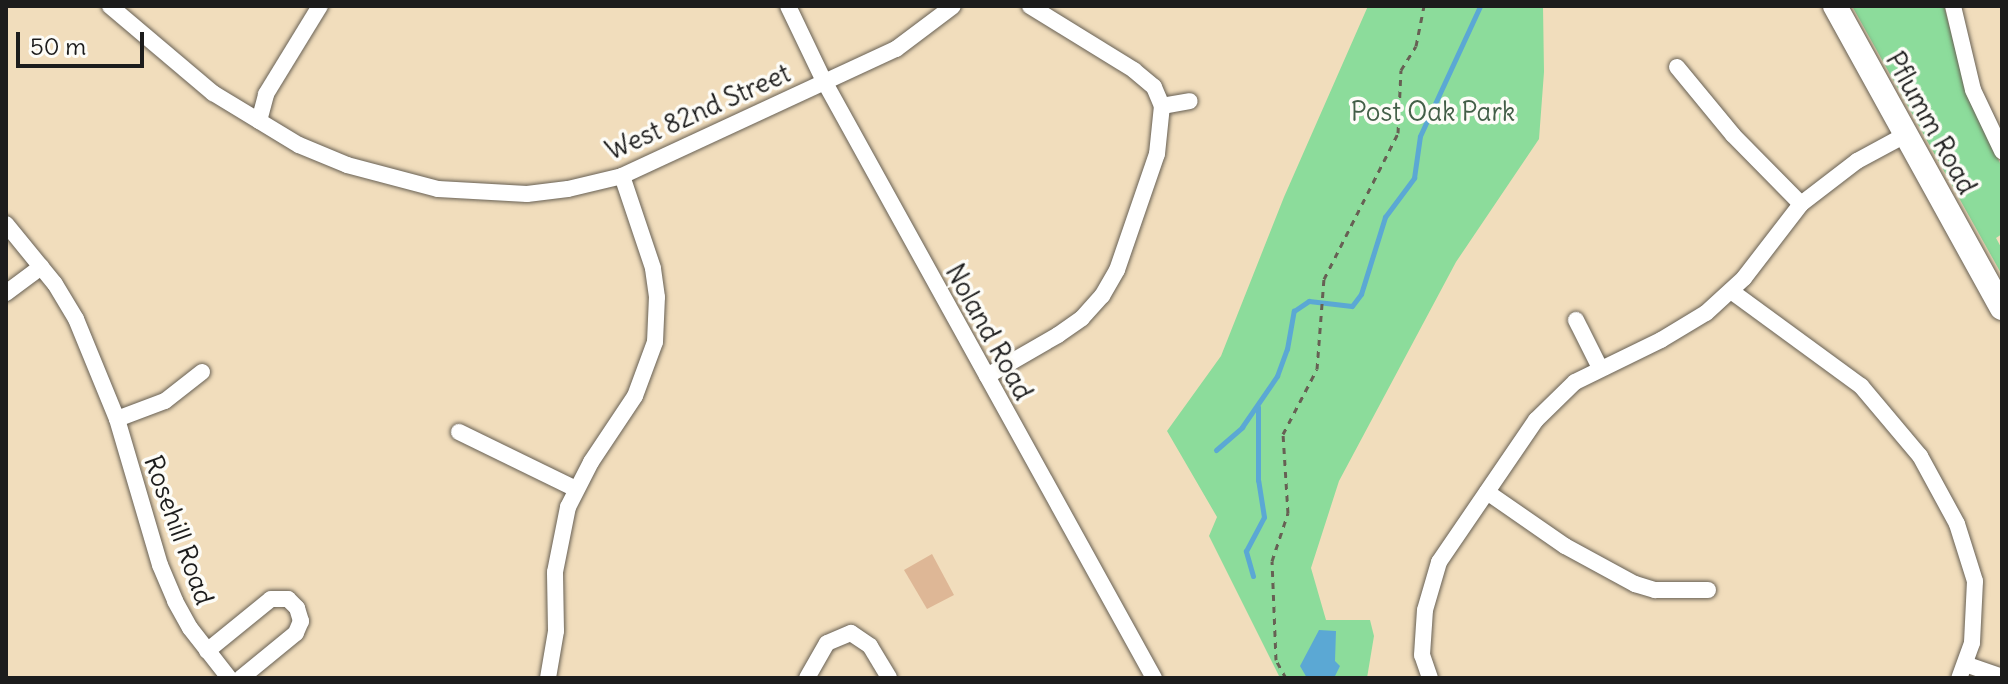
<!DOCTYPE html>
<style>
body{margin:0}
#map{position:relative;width:2008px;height:684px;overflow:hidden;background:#f1ddbc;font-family:Delius,sans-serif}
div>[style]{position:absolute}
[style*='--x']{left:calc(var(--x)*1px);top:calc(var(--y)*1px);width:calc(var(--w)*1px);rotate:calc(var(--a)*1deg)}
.green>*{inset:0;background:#8cdc9b}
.water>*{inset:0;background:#5ba8d4}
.stream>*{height:5px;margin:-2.5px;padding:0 2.5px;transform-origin:2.5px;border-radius:2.5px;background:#5ba8d4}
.building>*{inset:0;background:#deb796}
.path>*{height:3px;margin-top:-1.5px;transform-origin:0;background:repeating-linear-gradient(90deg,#676054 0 6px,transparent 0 12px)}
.roads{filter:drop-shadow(0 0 2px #676054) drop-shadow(0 0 2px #676054)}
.minor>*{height:16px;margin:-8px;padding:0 8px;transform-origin:8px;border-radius:8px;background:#fff}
.secondary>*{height:24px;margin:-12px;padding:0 12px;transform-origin:12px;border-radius:12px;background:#fff}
span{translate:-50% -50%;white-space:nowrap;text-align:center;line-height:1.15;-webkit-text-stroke:7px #fdfcf7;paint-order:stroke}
.street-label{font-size:26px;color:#1c1c1c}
.park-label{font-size:26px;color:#435f48}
.frame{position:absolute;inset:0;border:8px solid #1c1c1c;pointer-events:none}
.scale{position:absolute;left:16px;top:32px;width:128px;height:36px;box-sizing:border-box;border:4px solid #1c1c1c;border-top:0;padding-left:10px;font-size:24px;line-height:28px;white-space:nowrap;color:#1c1c1c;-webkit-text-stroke:6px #fdfcf7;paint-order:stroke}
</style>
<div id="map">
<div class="green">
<i style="clip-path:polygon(1368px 6px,1543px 6px,1544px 72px,1539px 139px,1456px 262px,1339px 481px,1311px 568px,1326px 620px,1370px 620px,1374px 636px,1367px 678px,1280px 678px,1209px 536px,1217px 517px,1167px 431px,1221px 356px,1284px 197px)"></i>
<i style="clip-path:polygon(1852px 6px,1944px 6px,1968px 98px,2002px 167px,2002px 234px,1996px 238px,2002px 249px,2002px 275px)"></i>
</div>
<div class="water">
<i style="clip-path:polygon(1319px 630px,1336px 631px,1335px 661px,1340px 666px,1334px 678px,1307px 678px,1300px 666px)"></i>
</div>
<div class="stream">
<i style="--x:1216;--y:450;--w:35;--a:-41"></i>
<i style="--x:1242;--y:427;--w:62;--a:-55.5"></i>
<i style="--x:1277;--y:376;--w:29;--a:-70"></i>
<i style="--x:1287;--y:349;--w:39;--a:-80"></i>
<i style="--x:1294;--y:311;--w:18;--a:-34"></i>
<i style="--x:1309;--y:301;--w:43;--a:6.6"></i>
<i style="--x:1352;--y:306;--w:15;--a:-53"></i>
<i style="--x:1361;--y:294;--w:81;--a:-72.7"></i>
<i style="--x:1385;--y:217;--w:49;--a:-53.4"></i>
<i style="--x:1414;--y:178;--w:42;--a:-81.9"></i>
<i style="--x:1420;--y:136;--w:143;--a:-65.2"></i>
<i style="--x:1253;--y:576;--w:26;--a:-106"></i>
<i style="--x:1246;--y:551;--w:38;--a:-62"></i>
<i style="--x:1264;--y:517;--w:37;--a:-99"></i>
<i style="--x:1258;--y:480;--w:73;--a:-90"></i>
</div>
<div class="building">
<i style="clip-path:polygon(932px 554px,954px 595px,927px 609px,904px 570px)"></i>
</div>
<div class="path">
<i style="--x:1286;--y:678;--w:21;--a:-119"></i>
<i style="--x:1276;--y:660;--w:99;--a:-92.3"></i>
<i style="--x:1272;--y:561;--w:51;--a:-71.6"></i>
<i style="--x:1288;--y:513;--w:79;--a:-93.6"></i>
<i style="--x:1283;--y:434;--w:73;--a:-62.4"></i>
<i style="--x:1317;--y:369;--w:90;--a:-85.6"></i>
<i style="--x:1324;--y:279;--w:164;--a:-63.1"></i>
<i style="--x:1398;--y:133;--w:63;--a:-87.3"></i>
<i style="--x:1401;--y:70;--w:28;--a:-58"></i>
<i style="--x:1416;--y:46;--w:41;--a:-78.7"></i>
</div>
<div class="roads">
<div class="minor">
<i style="--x:110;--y:6;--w:135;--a:40.2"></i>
<i style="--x:213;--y:93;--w:100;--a:31.2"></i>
<i style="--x:299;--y:145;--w:52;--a:22.6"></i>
<i style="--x:347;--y:165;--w:94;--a:14.8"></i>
<i style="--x:438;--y:189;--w:89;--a:3.2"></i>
<i style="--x:527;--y:194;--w:41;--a:-7"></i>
<i style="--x:568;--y:189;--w:56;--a:-13.5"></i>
<i style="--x:622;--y:176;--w:302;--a:-24.9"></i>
<i style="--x:896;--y:49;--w:71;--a:-37"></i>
<i style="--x:788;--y:6;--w:83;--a:64.4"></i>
<i style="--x:824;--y:81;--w:682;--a:61.07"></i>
<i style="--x:1953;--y:6;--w:86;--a:76.6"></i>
<i style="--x:1973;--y:90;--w:68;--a:64.6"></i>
<i style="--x:1677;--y:67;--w:88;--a:50.5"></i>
<i style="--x:1733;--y:135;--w:97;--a:45.4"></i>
<i style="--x:1162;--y:106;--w:28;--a:-10"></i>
<i style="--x:259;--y:121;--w:28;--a:-75"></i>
<i style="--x:266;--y:94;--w:103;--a:-58.5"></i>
<i style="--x:6;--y:224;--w:77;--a:50.8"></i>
<i style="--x:55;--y:284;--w:41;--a:59"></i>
<i style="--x:76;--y:319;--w:108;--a:67.7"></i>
<i style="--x:117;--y:419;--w:152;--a:73.6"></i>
<i style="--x:160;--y:565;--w:39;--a:67"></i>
<i style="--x:175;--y:601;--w:31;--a:61"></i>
<i style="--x:190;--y:628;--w:63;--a:52"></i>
<i style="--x:1731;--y:291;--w:161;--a:36.2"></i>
<i style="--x:1861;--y:386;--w:92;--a:49.9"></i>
<i style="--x:1920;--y:456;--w:77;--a:61.4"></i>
<i style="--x:1957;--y:524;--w:60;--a:72.5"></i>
<i style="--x:1975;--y:581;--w:62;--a:92.8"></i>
<i style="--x:1972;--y:643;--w:37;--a:110"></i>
<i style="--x:6;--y:293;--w:44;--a:-36.6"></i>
<i style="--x:1576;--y:320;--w:54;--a:63.4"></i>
<i style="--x:987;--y:376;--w:82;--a:-30"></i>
<i style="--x:1058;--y:335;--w:29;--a:-35"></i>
<i style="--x:1082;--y:318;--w:30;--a:-48"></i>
<i style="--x:1102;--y:296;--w:30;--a:-60"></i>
<i style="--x:1117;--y:270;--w:123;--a:-71"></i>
<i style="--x:1157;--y:154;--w:48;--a:-84.1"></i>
<i style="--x:1162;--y:106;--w:21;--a:-113"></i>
<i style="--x:1154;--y:87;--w:26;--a:-140"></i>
<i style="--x:1134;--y:70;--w:122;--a:-148.4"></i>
<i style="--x:117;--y:419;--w:51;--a:-20.6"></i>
<i style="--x:165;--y:401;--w:47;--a:-38.1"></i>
<i style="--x:459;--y:432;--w:130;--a:26"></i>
<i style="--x:1487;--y:492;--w:95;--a:34.7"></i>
<i style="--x:1565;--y:546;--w:80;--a:28.5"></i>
<i style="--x:1635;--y:584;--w:21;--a:17"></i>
<i style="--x:1655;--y:590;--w:53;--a:0"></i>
<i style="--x:207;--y:651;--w:82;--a:-39.1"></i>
<i style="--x:271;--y:599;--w:17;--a:0"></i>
<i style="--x:288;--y:599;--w:13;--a:45"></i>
<i style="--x:297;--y:608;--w:14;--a:73"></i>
<i style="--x:301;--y:621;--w:13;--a:113"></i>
<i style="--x:296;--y:633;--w:71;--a:140.7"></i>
<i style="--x:1965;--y:664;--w:39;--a:19"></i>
<i style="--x:548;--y:678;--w:48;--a:-80.3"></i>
<i style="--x:556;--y:631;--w:59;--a:-91"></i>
<i style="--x:555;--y:572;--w:66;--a:-78.7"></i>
<i style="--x:568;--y:507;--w:51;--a:-62.9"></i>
<i style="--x:591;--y:462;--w:79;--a:-56.3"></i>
<i style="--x:635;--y:396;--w:58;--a:-69.7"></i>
<i style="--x:655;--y:342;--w:45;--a:-87.5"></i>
<i style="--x:657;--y:297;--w:29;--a:-98"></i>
<i style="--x:653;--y:268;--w:97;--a:-108.6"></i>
<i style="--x:807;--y:678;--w:40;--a:-60.3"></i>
<i style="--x:827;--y:643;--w:26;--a:-23"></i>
<i style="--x:851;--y:633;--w:23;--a:34"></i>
<i style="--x:870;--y:646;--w:37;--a:59"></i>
<i style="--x:1430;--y:678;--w:24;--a:-109"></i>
<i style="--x:1422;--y:655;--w:45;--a:-86.2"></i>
<i style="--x:1425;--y:610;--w:50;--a:-73.7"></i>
<i style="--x:1439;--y:562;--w:172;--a:-55.7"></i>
<i style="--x:1536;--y:420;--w:54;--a:-44.3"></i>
<i style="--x:1575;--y:382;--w:96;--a:-26"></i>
<i style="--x:1661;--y:340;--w:52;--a:-31"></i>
<i style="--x:1706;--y:313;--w:52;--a:-42.6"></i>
<i style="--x:1744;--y:278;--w:93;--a:-52.4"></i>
<i style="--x:1801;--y:204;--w:71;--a:-37.5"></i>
<i style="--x:1857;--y:161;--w:55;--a:-28.4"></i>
</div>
<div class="secondary">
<i style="--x:1835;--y:6;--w:345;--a:61.1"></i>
</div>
</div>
<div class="street-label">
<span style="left:698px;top:112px;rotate:-24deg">West 82nd Street</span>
<span style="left:1931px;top:123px;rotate:61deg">Pflumm Road</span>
<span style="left:989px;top:332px;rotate:61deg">Noland Road</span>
<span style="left:179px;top:530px;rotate:70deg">Rosehill Road</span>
</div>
<div class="park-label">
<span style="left:1433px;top:112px">Post Oak Park</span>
</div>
<div class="frame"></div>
<div class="scale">50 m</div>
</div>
